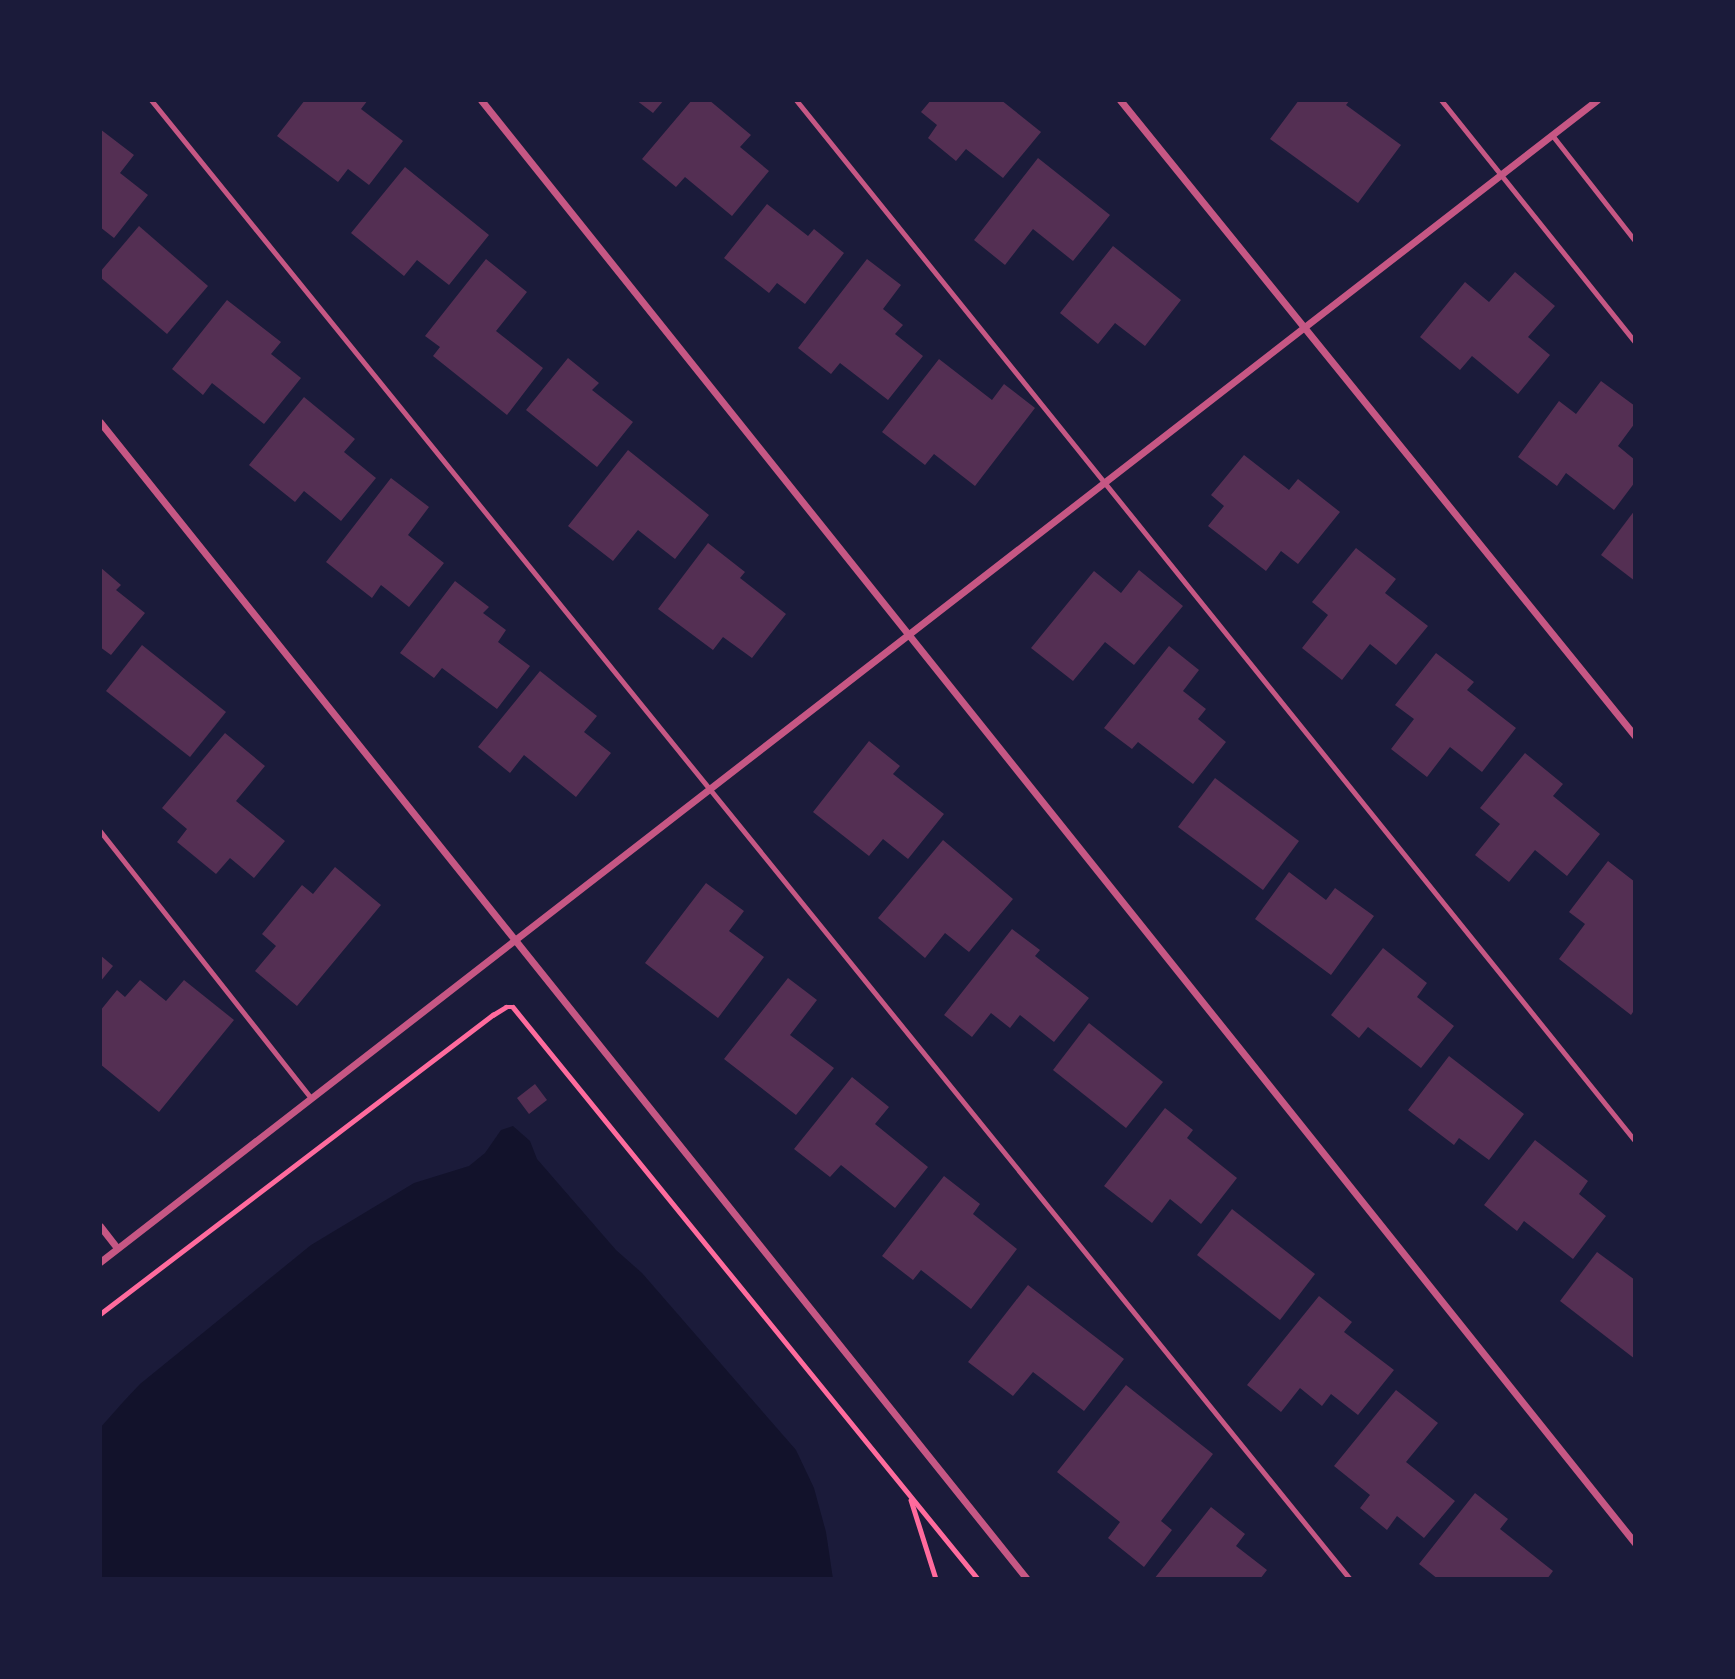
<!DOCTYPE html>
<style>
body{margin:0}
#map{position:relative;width:1735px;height:1679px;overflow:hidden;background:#1b1b3a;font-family:Cabin,sans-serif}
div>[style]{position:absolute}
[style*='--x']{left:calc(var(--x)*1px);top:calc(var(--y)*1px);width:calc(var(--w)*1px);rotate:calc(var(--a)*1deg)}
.water>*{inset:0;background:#12122b}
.building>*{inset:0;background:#542f53}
.path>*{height:4.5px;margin:-2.25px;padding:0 2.25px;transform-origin:2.25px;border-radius:2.25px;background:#ff6b9d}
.service>*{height:5px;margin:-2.5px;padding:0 2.5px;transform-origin:2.5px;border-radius:2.5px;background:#c65784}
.minor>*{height:7px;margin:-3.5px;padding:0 3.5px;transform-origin:3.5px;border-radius:3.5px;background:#c65784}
span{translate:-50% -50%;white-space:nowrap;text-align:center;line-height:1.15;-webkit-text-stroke:7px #1b1b3a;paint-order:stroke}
.frame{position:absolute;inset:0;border:102px solid #1b1b3a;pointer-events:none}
</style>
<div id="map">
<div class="water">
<i style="clip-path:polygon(513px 1126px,530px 1141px,537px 1159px,616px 1250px,642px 1273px,796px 1450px,814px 1488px,826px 1532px,833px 1579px,100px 1579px,100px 1428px,124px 1401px,140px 1384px,311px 1245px,414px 1183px,469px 1166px,485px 1153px,501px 1130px)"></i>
</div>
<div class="building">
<i style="clip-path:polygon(305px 100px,368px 100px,361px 109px,403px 141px,369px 185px,348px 169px,338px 182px,277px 136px)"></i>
<i style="clip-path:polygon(636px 100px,664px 100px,653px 113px)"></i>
<i style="clip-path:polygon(692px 100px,709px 100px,751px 135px,740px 147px,769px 171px,732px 216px,685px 177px,676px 187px,642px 159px)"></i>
<i style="clip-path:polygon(931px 100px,1001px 100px,1041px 132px,1003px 178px,966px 149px,956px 161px,928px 138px,937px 125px,921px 112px)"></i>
<i style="clip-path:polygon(1299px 100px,1350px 100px,1346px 105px,1401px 145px,1358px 203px,1270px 139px)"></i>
<i style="clip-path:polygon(100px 129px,134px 155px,120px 173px,148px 195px,114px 238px,100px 227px)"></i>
<i style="clip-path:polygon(1038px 158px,1110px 215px,1073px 261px,1033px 229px,1005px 265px,974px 240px)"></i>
<i style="clip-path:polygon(405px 167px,489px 235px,449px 285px,417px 260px,404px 276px,351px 233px)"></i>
<i style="clip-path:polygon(767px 204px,808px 236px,814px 229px,844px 253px,805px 304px,777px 283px,769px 293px,724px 258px)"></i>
<i style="clip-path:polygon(139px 226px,208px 286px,167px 334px,100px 277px,100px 272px)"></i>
<i style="clip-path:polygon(1113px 246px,1181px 300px,1145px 346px,1115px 323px,1098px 344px,1060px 313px)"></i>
<i style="clip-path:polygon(486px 259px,527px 292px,496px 331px,543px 368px,507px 415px,433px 356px,440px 347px,425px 336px)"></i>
<i style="clip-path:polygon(867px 259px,901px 285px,883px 309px,903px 325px,895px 334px,923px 356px,888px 400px,840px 363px,831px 374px,798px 348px)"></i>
<i style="clip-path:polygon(1515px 272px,1555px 306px,1528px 337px,1550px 355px,1518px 394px,1472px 356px,1460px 370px,1420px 337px,1465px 282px,1489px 302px)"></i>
<i style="clip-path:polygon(227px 300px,281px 342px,271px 354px,301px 378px,264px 424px,212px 383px,203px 395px,172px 369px)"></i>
<i style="clip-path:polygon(568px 358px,599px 383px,592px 390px,633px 422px,597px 467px,526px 410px)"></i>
<i style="clip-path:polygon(939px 359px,992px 400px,1004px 384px,1035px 408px,975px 486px,934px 454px,925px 465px,882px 432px)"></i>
<i style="clip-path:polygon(1601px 381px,1635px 406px,1635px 423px,1618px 446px,1635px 460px,1635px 482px,1614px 510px,1566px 473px,1557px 486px,1518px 457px,1559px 401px,1576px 414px)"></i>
<i style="clip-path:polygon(304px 397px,355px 439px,344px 452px,376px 478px,341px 521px,304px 491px,295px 502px,249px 465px)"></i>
<i style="clip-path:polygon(628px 450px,709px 515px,675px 559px,638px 530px,613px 561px,568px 526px)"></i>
<i style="clip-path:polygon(1244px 455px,1289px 490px,1298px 479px,1340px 512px,1298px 564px,1281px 551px,1266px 571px,1208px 526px,1224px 506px,1211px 495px)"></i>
<i style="clip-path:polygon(391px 478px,429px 507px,408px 535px,444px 563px,409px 607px,381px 585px,372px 598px,326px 562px)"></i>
<i style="clip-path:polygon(1635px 510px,1635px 581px,1601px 555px)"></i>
<i style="clip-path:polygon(708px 543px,745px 572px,740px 578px,786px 614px,752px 658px,723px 637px,713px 650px,658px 609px)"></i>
<i style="clip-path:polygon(1356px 548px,1396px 579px,1385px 593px,1428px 626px,1396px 665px,1370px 644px,1342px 680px,1302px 648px,1328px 615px,1312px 602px)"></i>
<i style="clip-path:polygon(100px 567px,121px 585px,116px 590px,145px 613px,111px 655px,100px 647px)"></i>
<i style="clip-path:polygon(1139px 570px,1183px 606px,1134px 665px,1105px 642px,1073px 681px,1031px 648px,1094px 571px,1121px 593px)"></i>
<i style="clip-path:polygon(455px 581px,489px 607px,483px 613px,506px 630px,498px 642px,530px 666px,497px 709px,442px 668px,434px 678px,400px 653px)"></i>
<i style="clip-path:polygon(142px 645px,226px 712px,190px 757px,106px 691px)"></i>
<i style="clip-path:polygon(1169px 646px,1199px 670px,1183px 691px,1206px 709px,1198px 719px,1226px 742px,1193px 784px,1138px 742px,1132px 749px,1104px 728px)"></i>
<i style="clip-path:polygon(1436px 653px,1474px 682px,1467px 690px,1516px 728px,1482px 772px,1450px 747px,1427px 777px,1391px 749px,1414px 719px,1395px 705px)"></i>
<i style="clip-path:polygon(540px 671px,597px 716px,584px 732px,611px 753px,576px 797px,524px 755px,510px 773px,478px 747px)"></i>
<i style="clip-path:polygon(225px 733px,265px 766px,236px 801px,285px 841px,254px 878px,230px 858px,216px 874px,177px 842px,187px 829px,162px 808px)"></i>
<i style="clip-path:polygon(869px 741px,900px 766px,893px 774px,944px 814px,908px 859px,883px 839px,869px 856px,813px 812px)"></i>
<i style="clip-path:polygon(1525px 753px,1563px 784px,1553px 796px,1600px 834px,1567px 876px,1535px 850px,1509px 882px,1475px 855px,1500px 824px,1480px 808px)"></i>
<i style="clip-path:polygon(1215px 778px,1299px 841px,1263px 890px,1178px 827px)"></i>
<i style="clip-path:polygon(943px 840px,1013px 899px,969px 952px,945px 933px,925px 958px,878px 918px)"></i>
<i style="clip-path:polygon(1608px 861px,1635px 882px,1635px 1009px,1631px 1015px,1559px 959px,1585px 924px,1569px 912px)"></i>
<i style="clip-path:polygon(335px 867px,381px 905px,297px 1006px,255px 971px,276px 946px,262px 934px,302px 885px,313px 894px)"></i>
<i style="clip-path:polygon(1289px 872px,1326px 900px,1335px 888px,1374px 916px,1331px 975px,1255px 919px)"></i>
<i style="clip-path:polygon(706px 883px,744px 911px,729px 931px,764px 957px,718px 1018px,645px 963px)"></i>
<i style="clip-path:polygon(1012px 929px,1040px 950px,1035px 956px,1089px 998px,1054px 1042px,1020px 1015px,1010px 1028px,991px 1013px,972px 1037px,944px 1015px)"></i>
<i style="clip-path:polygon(1383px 948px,1427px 983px,1417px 997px,1454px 1026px,1421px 1068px,1368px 1027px,1359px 1038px,1331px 1015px)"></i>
<i style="clip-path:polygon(100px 955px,113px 966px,100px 982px)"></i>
<i style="clip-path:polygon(788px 978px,817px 1000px,790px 1035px,834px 1068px,796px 1115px,724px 1059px)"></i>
<i style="clip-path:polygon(140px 980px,166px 1001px,184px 980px,234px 1020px,159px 1112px,100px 1064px,100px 1011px,117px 990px,125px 997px)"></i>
<i style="clip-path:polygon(1089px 1023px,1163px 1082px,1126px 1128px,1053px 1070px)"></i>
<i style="clip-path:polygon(1449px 1056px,1524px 1114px,1489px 1160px,1459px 1138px,1454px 1145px,1408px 1110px)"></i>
<i style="clip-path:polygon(852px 1077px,889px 1107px,875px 1124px,928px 1167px,895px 1208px,841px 1165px,830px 1177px,794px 1149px)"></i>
<i style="clip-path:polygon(535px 1084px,547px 1100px,529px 1114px,517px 1098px)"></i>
<i style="clip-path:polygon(1165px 1108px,1193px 1130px,1187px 1138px,1237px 1178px,1201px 1224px,1170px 1199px,1152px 1223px,1104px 1186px)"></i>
<i style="clip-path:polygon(1535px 1140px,1588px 1181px,1579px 1194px,1606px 1216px,1573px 1259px,1524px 1221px,1517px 1231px,1484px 1205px)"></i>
<i style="clip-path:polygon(944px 1176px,980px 1204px,973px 1214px,1017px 1249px,971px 1309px,921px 1270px,913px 1280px,882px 1256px)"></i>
<i style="clip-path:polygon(1232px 1209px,1315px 1274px,1280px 1320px,1197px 1255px)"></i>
<i style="clip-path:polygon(1597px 1252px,1635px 1280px,1635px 1359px,1560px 1301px)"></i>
<i style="clip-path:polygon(1028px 1285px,1124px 1359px,1084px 1411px,1033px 1372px,1013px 1396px,968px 1362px)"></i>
<i style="clip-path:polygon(1319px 1296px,1352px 1322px,1344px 1332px,1394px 1370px,1358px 1415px,1331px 1394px,1322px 1406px,1300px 1388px,1281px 1412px,1247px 1385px)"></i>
<i style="clip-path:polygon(1126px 1385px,1213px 1454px,1161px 1521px,1172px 1530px,1144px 1567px,1108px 1538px,1120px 1522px,1057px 1472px)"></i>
<i style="clip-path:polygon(1396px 1390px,1438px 1423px,1406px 1462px,1455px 1501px,1424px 1538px,1397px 1516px,1387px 1530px,1360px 1508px,1370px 1495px,1334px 1466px)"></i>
<i style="clip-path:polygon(1475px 1493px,1508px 1519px,1500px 1529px,1553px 1571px,1547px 1579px,1438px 1579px,1419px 1564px)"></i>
<i style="clip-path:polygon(1211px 1507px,1245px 1534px,1236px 1546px,1267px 1570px,1260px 1579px,1154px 1579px)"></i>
</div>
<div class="path">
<i style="--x:100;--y:1314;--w:494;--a:-37.3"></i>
<i style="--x:493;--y:1015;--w:15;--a:-32"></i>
<i style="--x:506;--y:1007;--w:7;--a:0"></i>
<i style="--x:513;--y:1007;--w:737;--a:50.89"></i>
<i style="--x:911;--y:1500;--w:83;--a:72.4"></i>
</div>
<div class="service">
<i style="--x:151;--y:100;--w:1904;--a:50.97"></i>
<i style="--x:796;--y:100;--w:1337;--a:51.13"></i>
<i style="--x:1441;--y:100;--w:310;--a:51.3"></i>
<i style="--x:1552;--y:135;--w:135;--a:51.9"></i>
<i style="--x:100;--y:831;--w:340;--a:51.7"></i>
</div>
<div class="minor">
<i style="--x:481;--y:100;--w:1848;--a:51.35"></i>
<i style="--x:1120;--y:100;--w:818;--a:51"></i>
<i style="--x:100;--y:422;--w:1483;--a:51.3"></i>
<i style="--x:100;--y:1226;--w:28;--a:52"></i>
<i style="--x:100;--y:1262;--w:1895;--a:-37.82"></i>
</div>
<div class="frame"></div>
</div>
